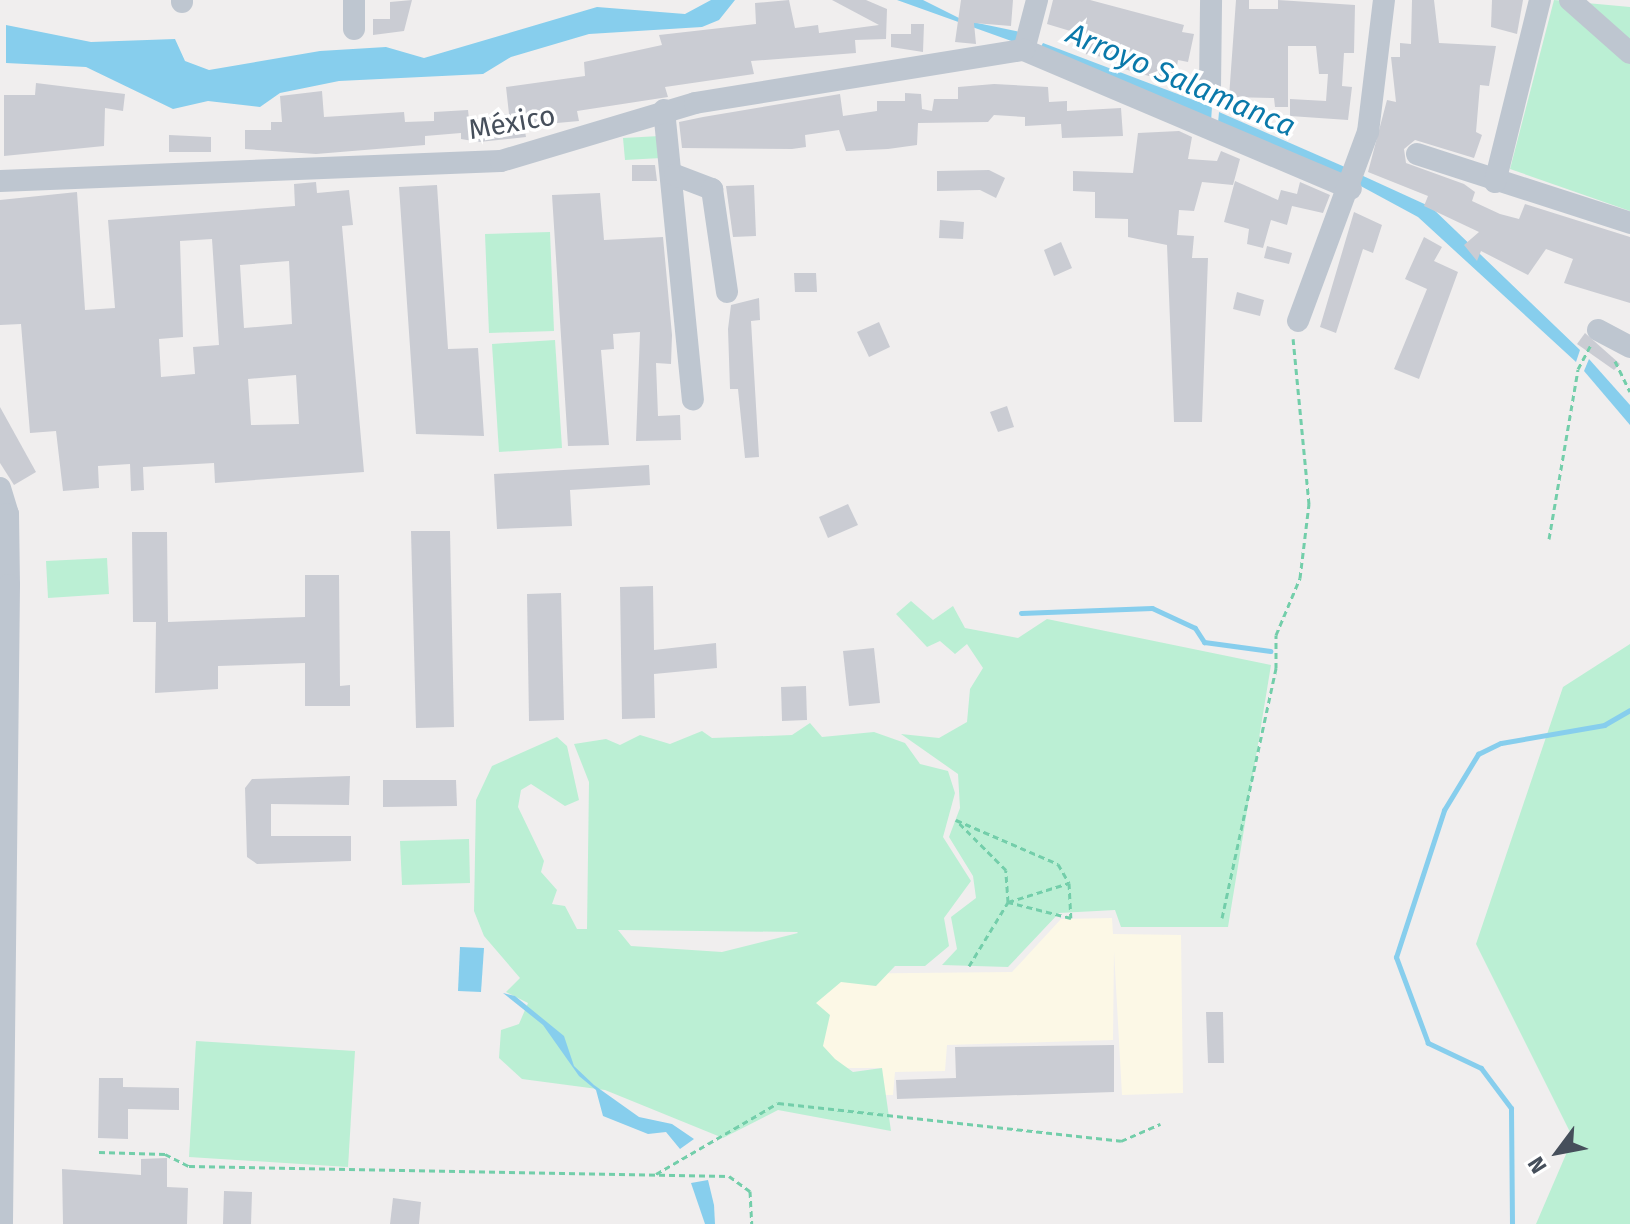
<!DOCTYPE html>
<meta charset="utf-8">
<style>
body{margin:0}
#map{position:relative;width:1630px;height:1224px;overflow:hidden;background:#f0eeee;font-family:"Fira Sans",sans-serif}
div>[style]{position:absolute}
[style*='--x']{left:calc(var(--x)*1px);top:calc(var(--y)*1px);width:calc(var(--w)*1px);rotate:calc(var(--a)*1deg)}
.commercial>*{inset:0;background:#fcf8e6}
.green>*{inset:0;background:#bbefd4}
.water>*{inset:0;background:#87ceed}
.stream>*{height:5px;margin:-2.5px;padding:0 2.5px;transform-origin:2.5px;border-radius:2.5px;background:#87ceed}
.building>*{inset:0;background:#caccd3}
.path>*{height:3px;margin-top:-1.5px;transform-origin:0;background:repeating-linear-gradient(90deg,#73ceaa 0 6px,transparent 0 10px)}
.minor>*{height:22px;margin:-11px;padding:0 11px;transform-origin:11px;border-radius:11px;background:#bec6d0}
span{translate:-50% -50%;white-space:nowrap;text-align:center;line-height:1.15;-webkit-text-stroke:7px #fff;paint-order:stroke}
.street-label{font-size:28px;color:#464f5b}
.water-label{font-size:30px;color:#0a79aa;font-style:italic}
.north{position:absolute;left:1518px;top:1112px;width:80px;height:80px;-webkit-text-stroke:6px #fff;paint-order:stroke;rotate:238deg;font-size:22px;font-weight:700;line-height:32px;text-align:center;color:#464f5b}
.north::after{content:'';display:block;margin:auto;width:28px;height:36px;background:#464f5b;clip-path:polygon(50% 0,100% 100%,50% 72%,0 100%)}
</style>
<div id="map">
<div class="commercial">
<i style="clip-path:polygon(1112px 918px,1113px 934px,1181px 935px,1183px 1093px,1122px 1095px,1114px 951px,1113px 1040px,947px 1045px,945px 1071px,895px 1072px,893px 1095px,882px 1095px,882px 1068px,817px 1068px,815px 974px,1012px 972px,1061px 919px)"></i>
</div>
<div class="green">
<i style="clip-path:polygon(1554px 0,1630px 7px,1630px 211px,1510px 169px)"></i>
<i style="clip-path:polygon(660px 136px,661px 158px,625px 160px,623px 138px)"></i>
<i style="clip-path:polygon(550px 232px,554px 331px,489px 333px,485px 234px)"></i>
<i style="clip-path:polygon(555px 340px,562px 448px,499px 452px,492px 344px)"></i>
<i style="clip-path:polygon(107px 558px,109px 594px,48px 598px,46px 561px)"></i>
<i style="clip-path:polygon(911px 601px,933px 620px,953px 606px,965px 628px,1018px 638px,1047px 619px,1271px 665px,1228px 927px,1121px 927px,1115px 910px,1059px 913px,1008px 967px,942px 965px,957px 949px,951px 917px,976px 898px,973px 876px,949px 837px,960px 808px,958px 774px,901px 734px,939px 738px,967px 722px,970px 689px,983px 668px,967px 644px,955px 654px,940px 641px,927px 647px,896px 614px)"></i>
<i style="clip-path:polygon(1630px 644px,1630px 1224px,1536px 1224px,1573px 1138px,1476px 944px,1563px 687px)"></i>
<i style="clip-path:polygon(evenodd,810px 723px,822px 737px,874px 732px,905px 743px,920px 764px,948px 771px,955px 793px,943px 837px,971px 881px,944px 918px,949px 946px,925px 966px,895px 966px,876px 986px,841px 982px,816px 1003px,830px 1015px,823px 1046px,835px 1059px,853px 1072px,882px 1068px,891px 1131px,778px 1110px,723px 1138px,605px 1090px,522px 1079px,499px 1058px,501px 1030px,519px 1024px,528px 1003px,506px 992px,520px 978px,484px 936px,474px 911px,476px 800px,492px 766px,557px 737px,567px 746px,579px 800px,565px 806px,531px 784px,521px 790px,518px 807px,544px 861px,541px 872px,557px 890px,552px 904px,565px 906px,577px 929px,587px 929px,589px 782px,574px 744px,606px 739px,620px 745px,640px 735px,670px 744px,702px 731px,712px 738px,792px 735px,810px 723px,618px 930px,797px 932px,798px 933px,722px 952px,631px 946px,618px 930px)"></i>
<i style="clip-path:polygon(469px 839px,470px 883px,402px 885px,400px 841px)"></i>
<i style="clip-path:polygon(196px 1041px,355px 1051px,348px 1167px,189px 1157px)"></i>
</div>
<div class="water">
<i style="clip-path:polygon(711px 0,735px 0,719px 20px,702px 27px,589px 34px,511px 57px,483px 74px,339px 81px,280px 93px,260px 107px,208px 101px,173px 109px,86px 67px,6px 63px,6px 25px,91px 42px,175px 39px,185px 61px,209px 70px,320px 51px,386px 47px,424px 58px,597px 7px,685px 14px)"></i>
<i style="clip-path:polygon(897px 0,923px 0,963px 20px,1020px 32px,1017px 43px)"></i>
<i style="clip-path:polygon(1043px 43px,1212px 107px,1211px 121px,1039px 50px)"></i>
<i style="clip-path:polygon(1219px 112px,1354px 171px,1352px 182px,1218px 123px)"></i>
<i style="clip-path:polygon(1361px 175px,1431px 207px,1580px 350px,1576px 362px,1418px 217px,1357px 184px)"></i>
<i style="clip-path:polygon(1589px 359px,1630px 405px,1630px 425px,1584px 371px)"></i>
<i style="clip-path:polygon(460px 947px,484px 948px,481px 992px,458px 991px)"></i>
<i style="clip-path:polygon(503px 993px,515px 996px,564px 1036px,574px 1066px,594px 1085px,639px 1117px,672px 1124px,694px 1139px,680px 1149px,666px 1132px,648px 1134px,603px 1116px,596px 1090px,579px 1076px,543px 1025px)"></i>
<i style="clip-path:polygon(708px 1180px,714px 1205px,715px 1224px,705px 1224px,691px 1183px)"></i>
</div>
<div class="stream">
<i style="--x:1021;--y:613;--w:131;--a:-2.2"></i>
<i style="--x:1152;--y:608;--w:47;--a:24.9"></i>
<i style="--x:1195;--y:628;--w:17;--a:57"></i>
<i style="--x:1204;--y:642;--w:67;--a:7.8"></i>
<i style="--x:1512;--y:1224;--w:116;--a:-90.5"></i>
<i style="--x:1511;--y:1108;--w:50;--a:-126.9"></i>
<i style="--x:1481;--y:1068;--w:59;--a:-154.7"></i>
<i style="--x:1428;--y:1043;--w:92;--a:-110.4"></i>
<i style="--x:1396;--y:957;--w:155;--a:-71.9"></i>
<i style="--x:1444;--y:810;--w:66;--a:-58.7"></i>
<i style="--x:1478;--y:754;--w:25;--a:-26"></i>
<i style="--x:1501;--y:743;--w:105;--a:-9.9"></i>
<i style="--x:1604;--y:725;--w:30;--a:-30"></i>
</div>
<div class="building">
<i style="clip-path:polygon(412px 0,404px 31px,373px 35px,373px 19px,390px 19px,390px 2px)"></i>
<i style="clip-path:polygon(789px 0,795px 28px,818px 25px,819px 33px,879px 25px,832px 0,866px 0,887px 9px,886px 39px,855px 40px,856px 53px,751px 61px,754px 74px,665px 87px,668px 97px,577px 111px,579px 121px,524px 126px,526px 137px,479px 142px,461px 139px,461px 133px,425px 136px,425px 145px,316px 154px,245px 149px,245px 130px,271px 130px,271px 122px,282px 122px,280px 96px,322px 91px,324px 117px,404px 112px,405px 122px,434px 121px,434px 112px,468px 110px,469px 119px,509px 114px,506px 87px,585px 76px,584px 62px,662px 45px,659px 35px,756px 24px,755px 3px)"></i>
<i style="clip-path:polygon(961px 0,1013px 0,1011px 26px,974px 23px,976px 44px,955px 42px)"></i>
<i style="clip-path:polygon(1053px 0,1090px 0,1184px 25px,1182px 32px,1194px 34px,1188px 62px,1178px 60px,1174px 83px,1124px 69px,1126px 61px,1085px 54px,1087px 36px,1047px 24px)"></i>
<i style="clip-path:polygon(1236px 0,1249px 0,1249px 9px,1278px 9px,1278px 0,1355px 5px,1354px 53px,1344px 53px,1342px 86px,1352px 87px,1348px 120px,1290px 116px,1290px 99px,1326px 101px,1328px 74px,1319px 74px,1316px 46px,1288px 46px,1288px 107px,1275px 107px,1274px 98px,1229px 97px)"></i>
<i style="clip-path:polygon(1412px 0,1434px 0,1439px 43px,1496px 46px,1489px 86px,1480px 85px,1476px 132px,1482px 135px,1474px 158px,1415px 140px,1404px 149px,1406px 163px,1464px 184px,1475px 192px,1472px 201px,1500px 214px,1519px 219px,1525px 204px,1630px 237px,1630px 303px,1564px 283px,1573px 259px,1546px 249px,1528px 275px,1481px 251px,1477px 261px,1464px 245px,1479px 232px,1424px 206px,1428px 196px,1368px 172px,1387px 100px,1396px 102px,1391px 57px,1400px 57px,1400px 43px,1411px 44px)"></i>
<i style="clip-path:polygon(1492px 0,1523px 0,1517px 34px,1491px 27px)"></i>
<i style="clip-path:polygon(911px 24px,924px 24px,923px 52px,891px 47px,891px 34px,911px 34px)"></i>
<i style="clip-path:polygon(36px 83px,125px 94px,123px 111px,105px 108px,104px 146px,4px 156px,4px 95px,35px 95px)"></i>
<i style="clip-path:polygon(994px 84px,1048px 87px,1049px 102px,1067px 101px,1067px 111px,1121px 108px,1123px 136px,1062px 138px,1061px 124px,1025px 126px,1025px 117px,994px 115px,988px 122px,918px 123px,917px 145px,888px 149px,846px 151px,839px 130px,805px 135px,806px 147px,792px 149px,682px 148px,679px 122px,703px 117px,840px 94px,843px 116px,877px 111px,877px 101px,905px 101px,905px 93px,921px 94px,922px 109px,932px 111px,934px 99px,958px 99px,958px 87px)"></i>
<i style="clip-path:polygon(1179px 131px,1192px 137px,1188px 159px,1217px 161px,1221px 151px,1240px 159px,1233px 185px,1202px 182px,1194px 211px,1179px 210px,1177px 235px,1194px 236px,1192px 258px,1208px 258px,1202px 422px,1174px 422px,1167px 245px,1128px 237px,1128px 219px,1095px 218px,1095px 192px,1073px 191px,1073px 171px,1133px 173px,1138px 133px)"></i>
<i style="clip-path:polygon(169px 135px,211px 137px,211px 152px,169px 152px)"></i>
<i style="clip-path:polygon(632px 165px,655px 165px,657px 181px,632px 181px)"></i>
<i style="clip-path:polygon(989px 170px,1005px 178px,996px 198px,980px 190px,937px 191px,937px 171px)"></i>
<i style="clip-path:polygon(1235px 181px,1278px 200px,1281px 190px,1297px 194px,1300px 182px,1330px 195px,1323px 213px,1292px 206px,1287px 225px,1271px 220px,1263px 248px,1247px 244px,1249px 229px,1224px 222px)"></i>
<i style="clip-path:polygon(evenodd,316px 182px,317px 193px,349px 190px,353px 225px,342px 226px,364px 472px,215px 483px,214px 463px,143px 467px,144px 490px,131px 491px,130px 464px,98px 466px,99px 488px,63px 491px,56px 431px,30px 433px,21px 324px,0 325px,0 200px,77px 192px,85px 310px,115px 308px,108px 220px,295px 206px,294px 184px,316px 182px,212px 239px,219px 345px,193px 347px,195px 374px,161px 377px,159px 339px,183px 337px,180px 241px,212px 239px,316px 182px,289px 261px,292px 324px,244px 328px,240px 265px,289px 261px,316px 182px,296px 375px,299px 424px,251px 425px,248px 379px,296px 375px)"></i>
<i style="clip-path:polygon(437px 185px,448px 349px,478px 348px,484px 436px,416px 434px,399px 187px)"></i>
<i style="clip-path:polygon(754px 185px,756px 236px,733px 237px,726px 186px)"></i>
<i style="clip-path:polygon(600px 193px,604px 240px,663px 237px,672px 335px,671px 364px,656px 363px,658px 416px,680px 415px,681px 440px,636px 441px,640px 332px,613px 334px,614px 349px,601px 350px,609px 445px,568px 446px,552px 195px)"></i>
<i style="clip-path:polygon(1354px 212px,1382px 225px,1373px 253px,1363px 249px,1336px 333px,1320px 327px)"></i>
<i style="clip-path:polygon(940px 220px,964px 222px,963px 239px,939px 238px)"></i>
<i style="clip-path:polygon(1424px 237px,1442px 247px,1434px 261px,1458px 272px,1419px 379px,1394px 369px,1427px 289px,1405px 279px)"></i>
<i style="clip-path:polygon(1061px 242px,1072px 268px,1054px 276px,1044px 250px)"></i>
<i style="clip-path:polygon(1267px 246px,1292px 253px,1289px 264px,1264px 258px)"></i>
<i style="clip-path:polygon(794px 273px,816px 273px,817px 292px,795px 292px)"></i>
<i style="clip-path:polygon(1237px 292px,1264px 300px,1260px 316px,1233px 309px)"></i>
<i style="clip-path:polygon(759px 298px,760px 320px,751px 321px,759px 457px,745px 458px,738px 389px,730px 389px,728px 329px,731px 305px)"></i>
<i style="clip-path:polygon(879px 322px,890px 347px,869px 357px,857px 332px)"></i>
<i style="clip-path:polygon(1585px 333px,1620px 364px,1614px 370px,1577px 344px)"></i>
<i style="clip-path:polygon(1007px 406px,1014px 427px,998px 432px,990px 412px)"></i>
<i style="clip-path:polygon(0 407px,36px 472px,14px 485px,0 463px)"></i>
<i style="clip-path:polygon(649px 465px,650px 485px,570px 490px,572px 526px,497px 529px,494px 474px)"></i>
<i style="clip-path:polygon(848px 504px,858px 525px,828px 538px,819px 517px)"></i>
<i style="clip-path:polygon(411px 531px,450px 531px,454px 727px,416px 728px)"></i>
<i style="clip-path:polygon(132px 532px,167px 532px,168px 622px,305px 617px,305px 575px,339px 575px,340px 686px,350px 685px,350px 706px,305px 706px,305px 663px,218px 666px,218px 689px,155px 693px,156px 622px,133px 622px)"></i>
<i style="clip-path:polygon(653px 586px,654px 650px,716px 643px,717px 668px,654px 674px,655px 718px,622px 719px,620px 587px)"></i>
<i style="clip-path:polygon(561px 593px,564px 720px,529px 721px,527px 594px)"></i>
<i style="clip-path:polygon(874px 648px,880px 703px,849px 706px,843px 651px)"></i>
<i style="clip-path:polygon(806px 686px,807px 720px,782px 721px,781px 687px)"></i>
<i style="clip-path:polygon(350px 776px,349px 805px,271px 804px,271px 836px,351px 836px,351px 861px,257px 864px,247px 857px,245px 788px,252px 779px)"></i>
<i style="clip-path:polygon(383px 780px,456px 780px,457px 806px,383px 807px)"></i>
<i style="clip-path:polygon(1206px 1012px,1223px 1012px,1224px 1063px,1208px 1063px)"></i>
<i style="clip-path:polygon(1114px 1045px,1114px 1092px,897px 1099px,896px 1080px,956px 1078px,955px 1047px)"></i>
<i style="clip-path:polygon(99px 1078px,123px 1078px,123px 1087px,179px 1088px,179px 1110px,128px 1109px,128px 1139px,98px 1138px)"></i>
<i style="clip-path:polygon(167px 1158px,167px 1187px,188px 1188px,187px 1224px,63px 1224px,62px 1169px,141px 1175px,141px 1159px)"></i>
<i style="clip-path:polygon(224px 1191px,252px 1192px,251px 1224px,223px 1224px)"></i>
<i style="clip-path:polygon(393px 1198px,421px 1202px,419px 1224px,390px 1224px)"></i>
</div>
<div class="path">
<i style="--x:1615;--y:361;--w:34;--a:64"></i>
<i style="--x:1549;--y:539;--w:172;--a:-80.3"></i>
<i style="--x:1578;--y:369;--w:27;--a:-62"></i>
<i style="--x:1222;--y:918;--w:256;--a:-77.8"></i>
<i style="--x:1276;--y:668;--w:33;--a:-90"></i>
<i style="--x:1276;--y:635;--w:62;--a:-67.2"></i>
<i style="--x:1300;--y:578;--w:75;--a:-83.1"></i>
<i style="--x:1309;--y:504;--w:166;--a:-95.5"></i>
<i style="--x:969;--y:966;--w:75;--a:-58.6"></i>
<i style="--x:1008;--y:902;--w:32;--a:-94"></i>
<i style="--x:1006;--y:870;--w:71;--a:-135"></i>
<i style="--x:956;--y:820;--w:111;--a:23.3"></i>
<i style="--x:1058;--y:864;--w:22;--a:60"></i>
<i style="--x:1069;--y:883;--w:35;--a:87"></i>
<i style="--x:1071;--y:918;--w:65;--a:-165.7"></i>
<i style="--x:1008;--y:902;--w:64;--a:-17.3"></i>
<i style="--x:99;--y:1152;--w:66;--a:1.7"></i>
<i style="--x:165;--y:1154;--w:27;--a:27"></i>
<i style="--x:189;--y:1166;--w:540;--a:1.06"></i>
<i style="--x:729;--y:1176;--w:26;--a:36"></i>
<i style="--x:750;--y:1191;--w:33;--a:87"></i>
<i style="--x:656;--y:1174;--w:141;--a:-30.2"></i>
<i style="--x:778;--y:1103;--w:345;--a:6.3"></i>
<i style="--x:1121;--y:1141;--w:43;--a:-23.6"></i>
</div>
<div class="minor">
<i style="--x:354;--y:0;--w:29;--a:90"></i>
<i style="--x:1570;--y:0;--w:80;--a:41.5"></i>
<i style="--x:182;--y:2;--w:2;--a:-90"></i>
<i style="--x:1024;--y:50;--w:355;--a:23"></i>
<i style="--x:1024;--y:50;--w:52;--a:-75.4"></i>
<i style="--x:1210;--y:87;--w:87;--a:-89.3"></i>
<i style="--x:664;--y:110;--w:291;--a:84.3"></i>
<i style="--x:1417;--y:154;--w:224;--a:17.9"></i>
<i style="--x:675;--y:175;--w:40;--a:21"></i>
<i style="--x:712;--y:189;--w:104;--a:81.7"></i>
<i style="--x:0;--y:181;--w:501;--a:-2.29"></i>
<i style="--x:501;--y:161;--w:202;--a:-16.6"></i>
<i style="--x:695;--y:103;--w:333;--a:-9.2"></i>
<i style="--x:1495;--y:182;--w:187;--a:-76.1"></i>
<i style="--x:1298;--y:321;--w:202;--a:-69.7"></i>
<i style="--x:1368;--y:132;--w:133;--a:-83.1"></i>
<i style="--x:1598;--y:330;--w:36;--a:28"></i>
<i style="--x:0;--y:488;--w:27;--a:73"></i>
<i style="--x:8;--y:514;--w:71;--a:89.2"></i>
<i style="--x:9;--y:585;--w:639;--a:90.63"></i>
</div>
<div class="street-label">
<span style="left:512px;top:123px;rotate:-10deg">México</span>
</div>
<div class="water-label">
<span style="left:1181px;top:80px;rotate:23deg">Arroyo Salamanca</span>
</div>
<div class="north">N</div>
</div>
